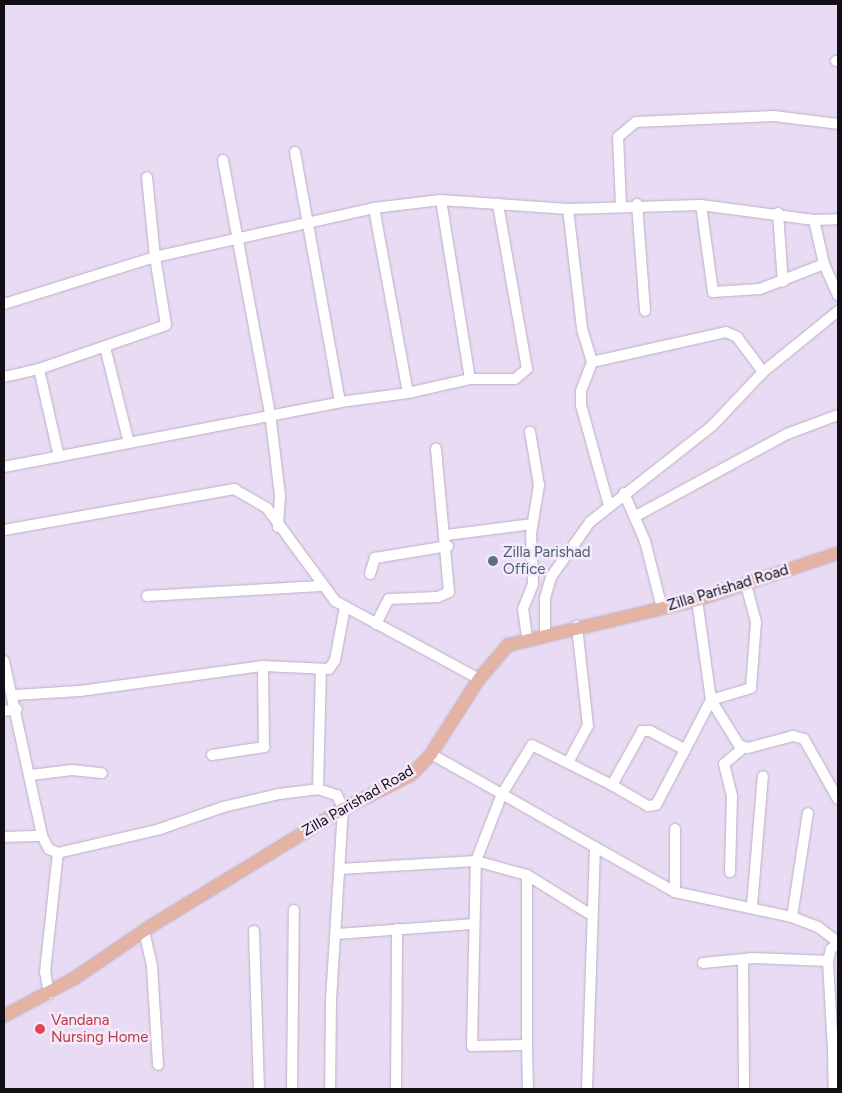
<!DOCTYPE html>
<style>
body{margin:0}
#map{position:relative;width:842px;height:1093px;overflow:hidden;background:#e8dbf3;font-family:Figtree,sans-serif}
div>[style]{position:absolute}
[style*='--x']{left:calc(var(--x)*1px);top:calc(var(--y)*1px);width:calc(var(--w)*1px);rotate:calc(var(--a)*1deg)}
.roads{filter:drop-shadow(0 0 1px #bbafc5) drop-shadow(0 0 1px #bbafc5)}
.minor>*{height:10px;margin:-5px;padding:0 5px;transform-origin:5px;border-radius:5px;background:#fff}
.major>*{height:12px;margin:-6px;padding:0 6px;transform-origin:6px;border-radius:6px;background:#e5b3a4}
.dots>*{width:14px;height:14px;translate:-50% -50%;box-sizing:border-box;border:2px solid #f4eafc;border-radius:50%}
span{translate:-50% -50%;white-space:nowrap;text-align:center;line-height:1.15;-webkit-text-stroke:5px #f4eafc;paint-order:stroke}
.service-label{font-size:15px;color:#4e5e75}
.left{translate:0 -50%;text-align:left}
.street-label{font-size:15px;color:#120e16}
.health-label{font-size:15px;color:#be3a42}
.frame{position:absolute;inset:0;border:5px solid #120e16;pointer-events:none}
</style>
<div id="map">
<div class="roads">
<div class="minor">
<i style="--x:836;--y:61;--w:2;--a:0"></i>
<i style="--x:223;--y:160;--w:257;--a:79.5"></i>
<i style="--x:270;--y:413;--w:84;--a:83.1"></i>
<i style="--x:280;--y:496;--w:31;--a:94"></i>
<i style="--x:637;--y:204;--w:107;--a:85.7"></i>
<i style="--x:621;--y:205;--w:68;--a:-92.5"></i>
<i style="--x:618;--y:137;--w:23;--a:-40"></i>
<i style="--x:636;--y:122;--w:138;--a:-2.5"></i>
<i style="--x:774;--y:116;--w:64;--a:7.1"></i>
<i style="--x:701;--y:205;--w:88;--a:82.1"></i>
<i style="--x:713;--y:292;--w:47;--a:-3.7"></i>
<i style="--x:760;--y:289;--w:69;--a:-21.3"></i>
<i style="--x:374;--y:208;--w:188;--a:79.6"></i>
<i style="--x:568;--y:209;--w:121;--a:83.3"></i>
<i style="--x:582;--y:329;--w:34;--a:73"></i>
<i style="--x:778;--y:213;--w:69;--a:85.9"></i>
<i style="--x:814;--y:220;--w:45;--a:77.2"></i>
<i style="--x:824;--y:264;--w:34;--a:66"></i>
<i style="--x:4;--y:304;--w:158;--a:-17.3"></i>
<i style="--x:155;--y:257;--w:80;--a:-95.7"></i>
<i style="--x:105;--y:347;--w:99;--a:76"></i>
<i style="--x:39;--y:369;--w:134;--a:-19.1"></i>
<i style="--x:166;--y:325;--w:69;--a:-99.2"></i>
<i style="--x:155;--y:257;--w:224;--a:-12.6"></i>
<i style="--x:374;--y:208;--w:67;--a:-6.8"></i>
<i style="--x:441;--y:200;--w:127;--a:4.1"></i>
<i style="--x:568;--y:209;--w:133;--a:-1.7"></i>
<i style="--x:701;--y:205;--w:114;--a:7.6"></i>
<i style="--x:814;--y:220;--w:24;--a:-2"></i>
<i style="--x:4;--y:377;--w:36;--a:-13"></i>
<i style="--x:39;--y:369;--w:90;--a:77.2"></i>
<i style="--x:470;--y:379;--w:45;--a:0"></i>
<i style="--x:515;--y:379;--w:16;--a:-40"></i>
<i style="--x:527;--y:369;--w:168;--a:-100"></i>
<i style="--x:340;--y:402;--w:69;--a:-7.5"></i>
<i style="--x:408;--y:393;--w:64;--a:-12.7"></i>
<i style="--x:470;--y:379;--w:181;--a:-99.2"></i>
<i style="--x:4;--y:467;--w:342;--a:-10.9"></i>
<i style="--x:340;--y:402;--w:254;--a:-100.2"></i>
<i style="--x:624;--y:493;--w:52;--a:66.4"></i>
<i style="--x:645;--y:541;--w:69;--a:75.8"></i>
<i style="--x:609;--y:506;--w:105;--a:-105.5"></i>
<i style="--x:581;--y:405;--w:14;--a:-90"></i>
<i style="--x:581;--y:391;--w:31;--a:-69"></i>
<i style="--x:592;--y:362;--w:137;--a:-12.6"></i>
<i style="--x:726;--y:332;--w:12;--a:24"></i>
<i style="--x:737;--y:337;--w:44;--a:53.4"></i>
<i style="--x:636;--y:516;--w:172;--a:-28.5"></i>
<i style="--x:787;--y:434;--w:54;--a:-20.4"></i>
<i style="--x:4;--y:530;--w:234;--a:-10.1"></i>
<i style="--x:234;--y:489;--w:38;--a:30"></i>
<i style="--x:267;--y:508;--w:115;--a:53.8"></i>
<i style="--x:335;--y:601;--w:164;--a:28.4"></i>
<i style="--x:447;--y:535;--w:86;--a:-7.4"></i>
<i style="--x:370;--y:574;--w:17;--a:-73"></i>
<i style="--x:375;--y:558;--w:74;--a:-9.3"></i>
<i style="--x:147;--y:596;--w:174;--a:-3.3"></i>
<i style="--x:697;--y:600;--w:101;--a:82"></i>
<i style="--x:711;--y:700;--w:53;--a:58.1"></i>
<i style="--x:739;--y:745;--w:9;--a:18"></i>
<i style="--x:748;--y:748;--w:47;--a:-14.9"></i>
<i style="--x:793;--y:736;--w:11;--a:15"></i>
<i style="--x:804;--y:739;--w:69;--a:60.5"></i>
<i style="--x:376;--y:624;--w:28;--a:-63"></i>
<i style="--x:389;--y:599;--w:49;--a:-2.3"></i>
<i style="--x:438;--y:597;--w:12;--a:-24"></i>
<i style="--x:449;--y:592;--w:144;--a:-95.2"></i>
<i style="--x:545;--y:633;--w:35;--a:-90"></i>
<i style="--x:545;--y:598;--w:22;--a:-74"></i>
<i style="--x:551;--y:577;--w:67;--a:-54.7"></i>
<i style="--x:590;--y:522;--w:155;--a:-38.2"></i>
<i style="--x:712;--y:426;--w:74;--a:-46.6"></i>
<i style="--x:763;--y:372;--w:97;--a:-39.1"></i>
<i style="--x:527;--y:637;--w:28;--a:-98"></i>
<i style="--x:523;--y:609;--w:27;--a:-68"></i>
<i style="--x:533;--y:584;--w:50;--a:-92.3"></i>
<i style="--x:531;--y:534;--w:50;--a:-80.7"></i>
<i style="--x:539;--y:485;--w:54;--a:-99.6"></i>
<i style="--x:4;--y:661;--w:179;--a:77.7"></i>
<i style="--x:42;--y:836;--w:15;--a:62"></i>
<i style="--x:49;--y:849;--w:10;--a:24"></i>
<i style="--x:58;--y:853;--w:105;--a:-13.2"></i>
<i style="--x:160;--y:829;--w:67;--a:-19.2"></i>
<i style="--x:223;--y:807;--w:57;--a:-13.1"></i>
<i style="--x:279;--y:794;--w:39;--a:-7"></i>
<i style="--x:318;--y:789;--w:20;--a:18"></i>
<i style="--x:337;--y:795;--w:15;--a:67"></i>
<i style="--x:343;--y:809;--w:191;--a:93.6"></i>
<i style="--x:331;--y:1000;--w:89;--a:90.6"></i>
<i style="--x:14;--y:695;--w:66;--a:-3.5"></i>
<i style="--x:80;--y:691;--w:185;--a:-7.8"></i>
<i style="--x:263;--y:666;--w:66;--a:2.6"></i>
<i style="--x:329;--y:669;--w:11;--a:-56"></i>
<i style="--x:335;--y:660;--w:54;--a:-79.3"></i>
<i style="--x:4;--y:711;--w:13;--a:-9"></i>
<i style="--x:685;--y:750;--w:62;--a:117.8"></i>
<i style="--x:656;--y:805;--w:8;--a:173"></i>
<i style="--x:648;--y:806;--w:42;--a:-149.7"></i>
<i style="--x:612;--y:785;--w:62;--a:-60.9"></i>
<i style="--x:642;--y:731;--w:8;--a:0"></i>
<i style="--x:650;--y:731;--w:40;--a:28"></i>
<i style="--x:685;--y:750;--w:56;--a:-62.5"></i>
<i style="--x:711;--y:700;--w:42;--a:-16.7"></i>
<i style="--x:751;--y:688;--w:66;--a:-85.7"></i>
<i style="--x:756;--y:622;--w:39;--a:-105"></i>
<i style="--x:431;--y:754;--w:81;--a:29.4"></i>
<i style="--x:502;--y:794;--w:57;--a:-58.5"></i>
<i style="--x:532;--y:745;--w:89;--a:26.6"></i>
<i style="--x:212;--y:755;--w:53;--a:-8.7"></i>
<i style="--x:264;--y:747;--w:81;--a:-90.7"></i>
<i style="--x:569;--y:761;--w:40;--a:-62"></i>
<i style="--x:588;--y:726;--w:101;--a:-96.3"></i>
<i style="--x:31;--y:775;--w:41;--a:-7"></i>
<i style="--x:72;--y:770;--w:30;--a:6"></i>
<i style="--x:318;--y:789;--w:119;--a:-88.6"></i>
<i style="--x:675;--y:829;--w:63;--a:90"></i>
<i style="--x:4;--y:837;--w:38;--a:-2"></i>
<i style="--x:340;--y:869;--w:136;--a:-3.4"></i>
<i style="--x:476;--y:861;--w:53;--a:15.4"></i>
<i style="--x:527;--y:875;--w:74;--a:31.8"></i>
<i style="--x:730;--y:872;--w:76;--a:-88.5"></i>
<i style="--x:732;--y:796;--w:33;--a:-104"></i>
<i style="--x:724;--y:764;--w:25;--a:-40"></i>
<i style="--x:527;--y:875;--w:170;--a:90"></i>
<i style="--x:752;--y:906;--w:130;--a:-85.2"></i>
<i style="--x:792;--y:917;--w:105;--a:-81.3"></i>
<i style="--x:144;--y:931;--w:36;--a:77"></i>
<i style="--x:152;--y:966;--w:99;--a:86.5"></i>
<i style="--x:254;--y:931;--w:158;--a:88.2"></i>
<i style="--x:337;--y:934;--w:135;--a:-4.2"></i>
<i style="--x:828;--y:961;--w:89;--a:86.8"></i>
<i style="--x:833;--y:1050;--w:5;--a:0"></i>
<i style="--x:743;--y:962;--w:127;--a:89.5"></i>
<i style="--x:703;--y:963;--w:51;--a:-5.6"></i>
<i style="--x:754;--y:958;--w:74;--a:2.3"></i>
<i style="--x:828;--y:961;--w:12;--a:-76"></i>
<i style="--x:831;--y:949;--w:9;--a:-41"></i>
<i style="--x:49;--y:994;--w:22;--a:-100"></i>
<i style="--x:45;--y:972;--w:120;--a:-83.8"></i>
<i style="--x:833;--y:1050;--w:39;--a:89"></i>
<i style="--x:292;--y:1089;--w:179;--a:-89.4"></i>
<i style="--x:396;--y:1089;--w:160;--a:-89.6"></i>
<i style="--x:528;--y:1089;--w:44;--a:-91.3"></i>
<i style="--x:527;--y:1045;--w:55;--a:179"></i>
<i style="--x:472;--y:1046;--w:185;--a:-88.8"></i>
<i style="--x:476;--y:861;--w:72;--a:-68.8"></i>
<i style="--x:502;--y:794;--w:107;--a:29.7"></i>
<i style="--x:587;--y:1089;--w:242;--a:-88.1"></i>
<i style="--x:595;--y:847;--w:92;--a:29.4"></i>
<i style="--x:675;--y:892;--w:120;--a:12.1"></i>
<i style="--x:792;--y:917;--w:28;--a:21"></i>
<i style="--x:818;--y:927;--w:25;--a:37"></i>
</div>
<div class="major">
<i style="--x:4;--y:1016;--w:81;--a:-28.2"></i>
<i style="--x:75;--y:978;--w:92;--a:-34.4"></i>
<i style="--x:151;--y:926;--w:225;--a:-31.4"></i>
<i style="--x:343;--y:809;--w:76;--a:-26.6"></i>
<i style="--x:411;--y:775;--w:29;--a:-46"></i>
<i style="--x:431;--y:754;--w:89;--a:-57.4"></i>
<i style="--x:479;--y:679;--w:45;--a:-49.5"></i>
<i style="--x:508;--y:645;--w:194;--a:-13.4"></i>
<i style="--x:697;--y:600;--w:149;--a:-18.4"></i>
</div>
</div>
<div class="dots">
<i style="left:493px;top:561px;background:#5c6f8a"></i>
<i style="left:40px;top:1029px;background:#e0444e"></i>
</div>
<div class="service-label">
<span class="left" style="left:503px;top:561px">Zilla Parishad<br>Office</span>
</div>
<div class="street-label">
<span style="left:728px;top:588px;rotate:-17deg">Zilla Parishad Road</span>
<span style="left:358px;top:801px;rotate:-30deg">Zilla Parishad Road</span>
</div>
<div class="health-label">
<span class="left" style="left:51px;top:1029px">Vandana<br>Nursing Home</span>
</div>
<div class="frame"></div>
</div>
